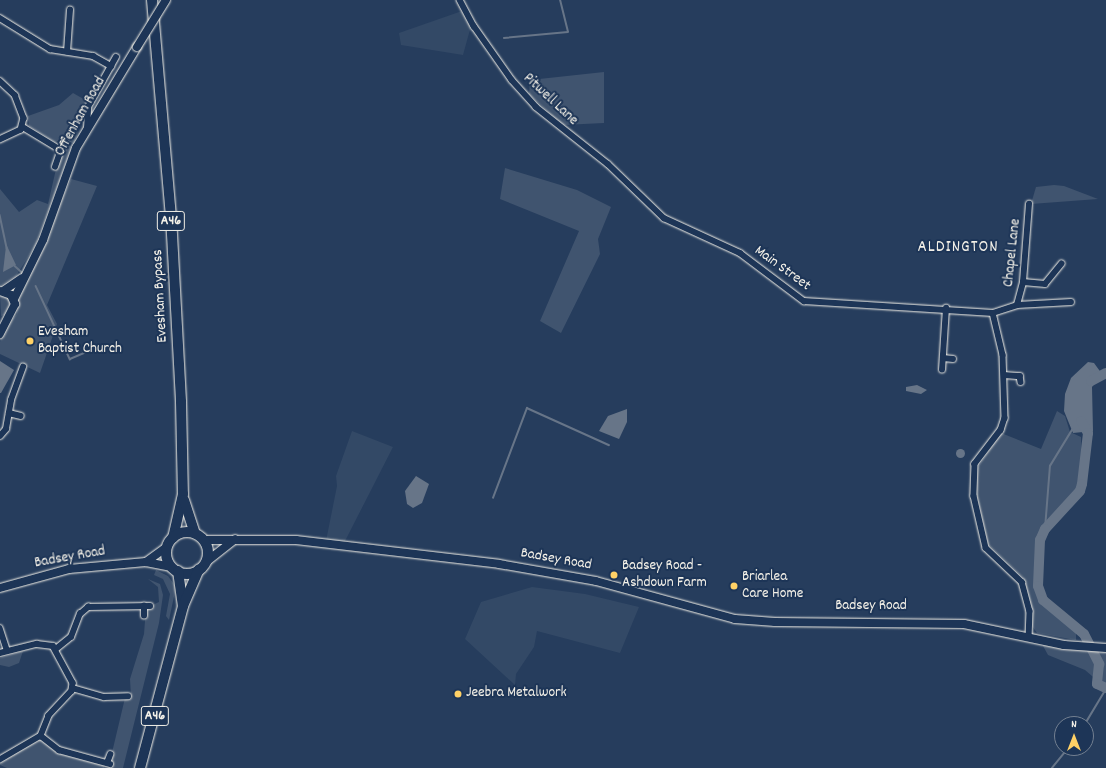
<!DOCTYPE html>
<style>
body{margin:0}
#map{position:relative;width:1106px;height:768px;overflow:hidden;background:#263d5d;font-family:Dekko,sans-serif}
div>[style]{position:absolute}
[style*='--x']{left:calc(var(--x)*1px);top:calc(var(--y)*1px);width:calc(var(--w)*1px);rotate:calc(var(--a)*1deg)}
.built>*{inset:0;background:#334966}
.green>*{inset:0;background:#40546f}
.water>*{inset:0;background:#677588}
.round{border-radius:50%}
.stream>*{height:1.5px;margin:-0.75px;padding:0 0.75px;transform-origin:0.75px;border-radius:0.75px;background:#677588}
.river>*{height:10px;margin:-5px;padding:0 5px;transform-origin:5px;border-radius:5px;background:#677588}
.roads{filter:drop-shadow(0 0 1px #f4f1e8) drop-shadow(0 0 1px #f4f1e8)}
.street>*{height:5.5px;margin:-2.75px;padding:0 2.75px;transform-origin:2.75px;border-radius:2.75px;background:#1d3557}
.secondary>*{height:8px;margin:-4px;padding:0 4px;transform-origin:4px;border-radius:4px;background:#1d3557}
.highway>*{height:10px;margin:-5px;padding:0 5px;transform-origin:5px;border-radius:5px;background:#1d3557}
.highway>.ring{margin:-5px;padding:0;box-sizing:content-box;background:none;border:10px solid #1d3557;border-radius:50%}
.bridges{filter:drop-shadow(0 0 1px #f4f1e8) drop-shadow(0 0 1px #f4f1e8)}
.secondary-bridge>*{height:8px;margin:-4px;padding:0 4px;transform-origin:4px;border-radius:4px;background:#1d3557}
.dots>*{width:11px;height:11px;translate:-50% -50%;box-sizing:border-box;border:2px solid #1d3557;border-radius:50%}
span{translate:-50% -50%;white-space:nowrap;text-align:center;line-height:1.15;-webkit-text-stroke:4px #1d3557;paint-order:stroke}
.shield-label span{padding:1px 3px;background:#1d3557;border:1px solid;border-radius:3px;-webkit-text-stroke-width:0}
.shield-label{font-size:14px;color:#f4f1e8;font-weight:700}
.street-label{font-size:15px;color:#f4f1e8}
.poi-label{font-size:15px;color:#f4f1e8}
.left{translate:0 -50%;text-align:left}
.quarter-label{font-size:17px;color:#f4f1e8;letter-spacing:1px}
.north{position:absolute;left:1054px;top:716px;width:40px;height:40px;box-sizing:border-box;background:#1d3557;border:1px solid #738091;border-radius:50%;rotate:0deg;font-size:11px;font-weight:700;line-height:16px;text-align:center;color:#f4f1e8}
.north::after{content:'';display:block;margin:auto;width:14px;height:18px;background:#ffd166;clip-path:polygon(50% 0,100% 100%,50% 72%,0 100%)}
</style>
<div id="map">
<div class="built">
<i style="clip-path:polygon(462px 11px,471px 26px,463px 55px,401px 45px,399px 33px)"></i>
<i style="clip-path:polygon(352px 431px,393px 447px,344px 543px,326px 541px,337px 486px,336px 476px)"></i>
<i style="clip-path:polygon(532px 587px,585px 594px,639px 607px,620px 653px,537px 631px,534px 647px,516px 674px,515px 685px,465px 639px,481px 602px)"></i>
</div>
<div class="green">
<i style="clip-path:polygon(604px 72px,604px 123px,563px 125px,529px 94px,530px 80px)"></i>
<i style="clip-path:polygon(73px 93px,87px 101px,74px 144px,63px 139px,55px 142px,29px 126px,28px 116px,59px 105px)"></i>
<i style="clip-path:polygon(67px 144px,72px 147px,35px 246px,16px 276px,0 286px,0 189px,19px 212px,37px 200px,48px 204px,56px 169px)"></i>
<i style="clip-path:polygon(505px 168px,577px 190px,611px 207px,598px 239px,600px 254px,561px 333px,540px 321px,579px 231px,500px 199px)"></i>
<i style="clip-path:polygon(71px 179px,97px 186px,47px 305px,57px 324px,40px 373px,0 354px,0 342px,5px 328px,17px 314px,18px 297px)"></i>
<i style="clip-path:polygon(1054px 185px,1064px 186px,1098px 199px,1031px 204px,1036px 187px)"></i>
<i style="clip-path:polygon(0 294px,6px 295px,12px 304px,8px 314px,1px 316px)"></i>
<i style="clip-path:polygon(1057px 411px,1065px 416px,1070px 432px,1081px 437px,1082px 464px,1076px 489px,1040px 540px,1038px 586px,1043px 600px,1076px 626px,1076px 640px,1037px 633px,1032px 626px,1031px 607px,1023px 577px,988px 544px,975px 486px,976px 470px,1001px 433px,1041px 449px)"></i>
<i style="clip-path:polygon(156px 570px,168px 576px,176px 587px,169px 620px,166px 616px,170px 594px,163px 579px,154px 575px)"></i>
<i style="clip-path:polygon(148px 579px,160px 584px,163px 595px,159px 623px,123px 768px,107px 768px,113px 762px,110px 761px,125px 698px,131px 697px,130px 679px,144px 634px,146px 608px,159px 602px,158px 587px)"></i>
<i style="clip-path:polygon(1042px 644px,1106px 651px,1106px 688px,1085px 670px,1048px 655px)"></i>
<i style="clip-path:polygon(23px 651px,19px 663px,9px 667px,0 665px,0 658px)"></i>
<i style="clip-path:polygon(41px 739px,49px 745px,105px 765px,104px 768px,7px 768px,0 765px,7px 757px)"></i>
</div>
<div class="water">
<i style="clip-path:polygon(7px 246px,16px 265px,3px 272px,6px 246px)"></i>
<i style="clip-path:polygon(0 361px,14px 370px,1px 393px,0 393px)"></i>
<i style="clip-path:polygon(1088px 362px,1094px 363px,1102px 374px,1092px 387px,1093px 431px,1073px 433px,1064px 411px,1065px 394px,1071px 378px)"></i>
<i style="clip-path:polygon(917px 385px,927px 390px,921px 394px,906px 391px,906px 387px)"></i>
<i style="clip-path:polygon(627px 409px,627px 422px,619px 439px,599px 431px,608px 416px)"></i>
<i class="round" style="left:955.5px;top:448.5px;width:9px;height:9px"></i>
<i style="clip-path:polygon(416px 476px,429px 484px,422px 503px,413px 508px,407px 504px,405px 491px)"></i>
</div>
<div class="stream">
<i style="--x:504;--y:38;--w:64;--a:-5.4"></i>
<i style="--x:568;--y:32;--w:33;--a:-104"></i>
<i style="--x:0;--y:215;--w:34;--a:78"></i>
<i style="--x:15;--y:266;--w:12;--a:42"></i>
<i style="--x:36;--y:286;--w:81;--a:65"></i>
<i style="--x:70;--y:359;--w:28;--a:-23"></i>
<i style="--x:493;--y:498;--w:96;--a:-69.3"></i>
<i style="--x:527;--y:408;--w:90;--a:24.3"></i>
<i style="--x:1045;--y:529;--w:63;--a:-85.5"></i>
<i style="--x:1050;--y:466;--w:42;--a:-58.6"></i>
<i style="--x:1085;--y:724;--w:41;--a:-59"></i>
<i style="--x:1052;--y:768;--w:26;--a:-51"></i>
</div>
<div class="river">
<i style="--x:1091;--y:381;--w:17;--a:-28"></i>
<i style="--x:1081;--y:421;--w:14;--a:60"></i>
<i style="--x:1088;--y:433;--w:51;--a:96.7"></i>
<i style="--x:1082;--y:484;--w:7;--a:106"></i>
<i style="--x:1080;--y:491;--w:52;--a:132.6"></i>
<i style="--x:1045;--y:529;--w:12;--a:114"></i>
<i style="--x:1040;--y:540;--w:46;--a:92.5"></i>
<i style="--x:1038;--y:586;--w:15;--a:70"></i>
<i style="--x:1043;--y:600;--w:53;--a:39.7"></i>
<i style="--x:1084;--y:634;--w:34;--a:63"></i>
<i style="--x:1099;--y:664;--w:20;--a:96"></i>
<i style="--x:1097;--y:684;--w:10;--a:24"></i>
</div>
<div class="roads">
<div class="street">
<i style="--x:460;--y:0;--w:30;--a:62"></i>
<i style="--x:474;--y:26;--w:66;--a:54.9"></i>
<i style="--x:512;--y:80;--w:36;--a:48"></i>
<i style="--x:536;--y:107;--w:92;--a:38.4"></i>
<i style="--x:608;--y:164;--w:78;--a:44"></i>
<i style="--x:664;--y:218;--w:84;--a:24.7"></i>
<i style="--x:740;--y:253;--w:80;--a:36.9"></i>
<i style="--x:804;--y:301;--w:189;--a:3.6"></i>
<i style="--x:0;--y:18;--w:59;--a:31.8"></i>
<i style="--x:50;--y:49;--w:44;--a:9.2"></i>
<i style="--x:93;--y:56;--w:21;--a:29"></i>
<i style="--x:67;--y:52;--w:42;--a:-85.9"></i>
<i style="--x:0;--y:81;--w:21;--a:43"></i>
<i style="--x:15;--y:95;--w:25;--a:69"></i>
<i style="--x:24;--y:118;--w:12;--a:104"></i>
<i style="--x:21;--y:130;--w:23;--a:155"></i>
<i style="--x:23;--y:127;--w:44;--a:31.2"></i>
<i style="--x:61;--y:150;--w:9;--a:-63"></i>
<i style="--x:87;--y:129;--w:22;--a:-87"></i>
<i style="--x:88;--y:107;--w:57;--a:-60.8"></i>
<i style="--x:55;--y:167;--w:18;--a:-71"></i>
<i style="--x:1023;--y:282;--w:22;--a:5"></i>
<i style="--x:1045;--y:284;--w:26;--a:-51"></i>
<i style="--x:1017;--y:305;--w:24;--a:-75"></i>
<i style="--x:1023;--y:282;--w:78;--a:-85.6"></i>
<i style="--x:993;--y:313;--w:43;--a:76.6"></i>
<i style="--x:1003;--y:355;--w:63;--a:88.2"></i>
<i style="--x:1005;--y:418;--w:13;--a:108"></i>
<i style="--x:1001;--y:430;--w:43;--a:127.4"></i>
<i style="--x:975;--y:464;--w:32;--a:92"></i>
<i style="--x:974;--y:496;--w:53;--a:77"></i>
<i style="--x:986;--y:548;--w:50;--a:43.4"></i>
<i style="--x:1022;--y:582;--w:30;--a:75"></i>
<i style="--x:1030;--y:611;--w:27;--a:92"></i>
<i style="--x:993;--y:313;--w:25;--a:-18"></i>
<i style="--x:1017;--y:305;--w:54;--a:-3.2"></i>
<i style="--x:943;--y:358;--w:10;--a:6"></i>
<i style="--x:942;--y:370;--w:62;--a:-86.3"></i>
<i style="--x:1004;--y:375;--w:16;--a:4"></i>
<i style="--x:1020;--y:376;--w:6;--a:81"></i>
<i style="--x:9;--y:413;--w:12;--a:14"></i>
<i style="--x:0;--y:436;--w:9;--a:-49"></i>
<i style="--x:6;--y:429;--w:29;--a:-80"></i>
<i style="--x:11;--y:400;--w:35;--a:-70"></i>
<i style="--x:144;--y:616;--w:10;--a:-90"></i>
<i style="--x:0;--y:628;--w:23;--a:72"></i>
<i style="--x:56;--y:649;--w:19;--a:-39"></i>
<i style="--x:71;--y:637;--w:25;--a:-69"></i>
<i style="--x:80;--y:614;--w:11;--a:-41"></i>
<i style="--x:88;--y:607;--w:62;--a:-0.9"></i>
<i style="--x:0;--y:653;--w:38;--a:-14"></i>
<i style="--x:37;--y:644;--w:16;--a:7"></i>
<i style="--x:53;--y:646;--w:42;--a:61.6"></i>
<i style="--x:73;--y:683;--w:8;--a:97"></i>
<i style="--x:72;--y:691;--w:34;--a:133"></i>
<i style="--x:49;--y:716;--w:22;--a:112"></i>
<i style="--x:41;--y:736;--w:48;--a:149.7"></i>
<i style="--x:72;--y:688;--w:33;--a:16"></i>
<i style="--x:104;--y:697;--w:24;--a:-2"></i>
<i style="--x:41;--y:736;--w:23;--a:38"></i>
<i style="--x:59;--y:750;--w:53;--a:15.4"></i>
<i style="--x:107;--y:763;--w:9;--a:-69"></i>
</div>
<div class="secondary">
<i style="--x:0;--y:291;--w:12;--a:20"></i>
<i style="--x:11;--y:295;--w:10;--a:66"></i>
<i style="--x:15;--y:304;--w:34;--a:117"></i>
<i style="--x:3;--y:291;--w:23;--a:-34"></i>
<i style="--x:14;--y:299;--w:66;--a:-63.8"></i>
<i style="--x:43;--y:240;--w:98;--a:-70.3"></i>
<i style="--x:76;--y:148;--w:118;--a:-58.9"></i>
<i style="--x:204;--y:540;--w:92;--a:0"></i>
<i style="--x:296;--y:540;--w:204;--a:6.7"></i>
<i style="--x:499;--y:564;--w:98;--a:9.9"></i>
<i style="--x:596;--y:581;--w:144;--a:15.3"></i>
<i style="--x:735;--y:619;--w:40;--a:4.3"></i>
<i style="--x:775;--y:622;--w:189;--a:0.6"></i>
<i style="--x:964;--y:624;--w:102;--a:11.9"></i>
<i style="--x:1064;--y:645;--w:42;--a:4.1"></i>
<i style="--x:146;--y:562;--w:26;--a:-36"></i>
<i style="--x:206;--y:562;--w:37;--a:-38"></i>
<i style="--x:0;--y:588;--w:72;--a:-15.4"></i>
<i style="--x:69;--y:569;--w:77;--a:-5.2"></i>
<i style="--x:146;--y:562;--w:26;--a:11"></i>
</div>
<div class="highway">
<i style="--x:152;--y:0;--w:217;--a:85"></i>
<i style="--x:171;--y:216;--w:186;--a:86.9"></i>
<i style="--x:181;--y:402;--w:92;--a:88.8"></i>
<i style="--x:183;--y:494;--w:45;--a:102.8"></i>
<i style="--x:184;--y:500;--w:35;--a:72"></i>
<i class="ring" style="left:166px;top:532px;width:32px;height:32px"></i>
<i style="--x:178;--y:571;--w:35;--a:82"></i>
<i style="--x:140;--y:768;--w:168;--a:-75.1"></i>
<i style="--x:183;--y:606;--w:40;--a:-66.6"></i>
</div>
</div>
<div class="bridges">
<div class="secondary-bridge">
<i style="--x:137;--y:47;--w:55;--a:-58.3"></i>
</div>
</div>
<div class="dots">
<i style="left:30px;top:341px;background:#ffd166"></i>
<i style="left:614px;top:575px;background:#ffd166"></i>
<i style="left:734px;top:586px;background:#ffd166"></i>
<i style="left:458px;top:694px;background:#ffd166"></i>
</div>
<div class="shield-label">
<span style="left:171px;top:221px">A46</span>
<span style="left:155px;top:716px">A46</span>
</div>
<div class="street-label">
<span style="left:550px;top:100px;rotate:43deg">Pitwell Lane</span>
<span style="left:81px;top:117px;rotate:-61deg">Offenham Road</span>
<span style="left:1013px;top:253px;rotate:-84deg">Chapel Lane</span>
<span style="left:782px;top:269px;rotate:36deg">Main Street</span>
<span style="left:161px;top:296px;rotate:-93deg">Evesham Bypass</span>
<span style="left:70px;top:558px;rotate:-10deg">Badsey Road</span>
<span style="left:556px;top:560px;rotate:10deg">Badsey Road</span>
<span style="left:871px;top:607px">Badsey Road</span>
</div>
<div class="poi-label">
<span class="left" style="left:38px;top:341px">Evesham<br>Baptist Church</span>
<span class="left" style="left:622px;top:575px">Badsey Road -<br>Ashdown Farm</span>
<span class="left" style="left:742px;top:586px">Briarlea<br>Care Home</span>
<span class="left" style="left:466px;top:694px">Jeebra Metalwork</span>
</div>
<div class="quarter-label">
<span style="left:958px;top:249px">ALDINGTON</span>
</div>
<div class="north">N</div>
</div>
